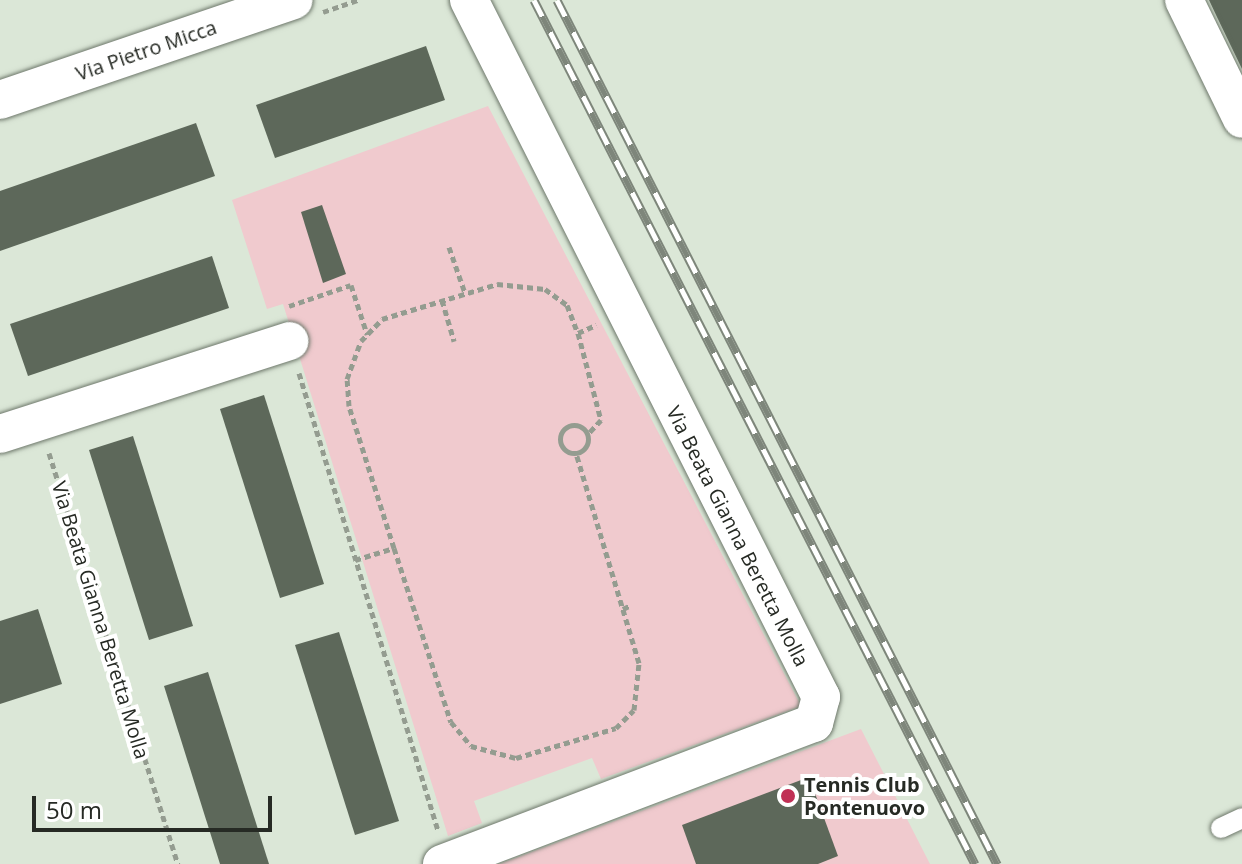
<!DOCTYPE html>
<style>
body{margin:0}
#map{position:relative;width:1242px;height:864px;overflow:hidden;background:#dbe7d7;font-family:"Open Sans",sans-serif}
div>[style]{position:absolute}
[style*='--x']{left:calc(var(--x)*1px);top:calc(var(--y)*1px);width:calc(var(--w)*1px);rotate:calc(var(--a)*1deg)}
.green>*{inset:0;background:#f0cace}
.building>*{inset:0;background:#5d685a}
.path>*{height:5px;margin-top:-2.5px;transform-origin:0;background:repeating-linear-gradient(90deg,#949c90 0 6px,transparent 0 10px)}
.path>.ring{margin:-2.5px;padding:0;box-sizing:content-box;background:none;border:5px solid #949c90;border-radius:50%}
.roads{filter:drop-shadow(0 0 2px #6e786b) drop-shadow(0 0 2px #6e786b)}
.service>*{height:20px;margin:-10px;padding:0 10px;transform-origin:10px;border-radius:10px;background:#fff}
.minor>*{height:38px;margin:-19px;padding:0 19px;transform-origin:19px;border-radius:19px;background:#fff}
.rail>*{height:9px;margin-top:-4.5px;transform-origin:0;background:repeating-linear-gradient(90deg,#fff 0 18px,#7e867b 0 36px);box-sizing:border-box;border-block:2px solid #7e867b}
.dots>*{width:22px;height:22px;translate:-50% -50%;box-sizing:border-box;border:4px solid #fff;border-radius:50%}
span{translate:-50% -50%;white-space:nowrap;text-align:center;line-height:1.15;-webkit-text-stroke:8px #fff;paint-order:stroke}
.street-label{font-size:20px;color:#262a24}
.poi-label{font-size:20px;color:#262a24;font-weight:700}
.left{translate:0 -50%;text-align:left}
.scale{position:absolute;left:32px;top:796px;width:240px;height:36px;box-sizing:border-box;border:4px solid #262a24;border-top:0;padding-left:10px;font-size:24px;line-height:28px;white-space:nowrap;color:#262a24;-webkit-text-stroke:6px #fff;paint-order:stroke}
</style>
<div id="map">
<div class="green">
<i style="clip-path:polygon(488px 106px,801px 706px,601px 779px,592px 758px,474px 801px,482px 823px,448px 836px,283px 304px,267px 309px,232px 200px)"></i>
<i style="clip-path:polygon(861px 729px,930px 864px,499px 864px)"></i>
</div>
<div class="building">
<i style="clip-path:polygon(1209px 0,1242px 0,1242px 69px,1216px 15px)"></i>
<i style="clip-path:polygon(426px 46px,445px 100px,275px 158px,256px 105px)"></i>
<i style="clip-path:polygon(196px 123px,215px 176px,0 251px,0 191px)"></i>
<i style="clip-path:polygon(322px 205px,346px 274px,323px 283px,301px 212px)"></i>
<i style="clip-path:polygon(212px 256px,229px 308px,28px 376px,10px 324px)"></i>
<i style="clip-path:polygon(264px 395px,324px 584px,280px 598px,220px 409px)"></i>
<i style="clip-path:polygon(133px 436px,193px 626px,149px 640px,89px 450px)"></i>
<i style="clip-path:polygon(38px 609px,62px 684px,0 704px,0 621px)"></i>
<i style="clip-path:polygon(339px 632px,399px 821px,355px 835px,295px 645px)"></i>
<i style="clip-path:polygon(208px 672px,269px 864px,220px 864px,164px 686px)"></i>
<i style="clip-path:polygon(809px 777px,838px 856px,818px 864px,696px 864px,682px 825px)"></i>
</div>
<div class="path">
<i style="--x:323;--y:12;--w:37;--a:-19"></i>
<i style="--x:449;--y:247;--w:49;--a:70.8"></i>
<i style="--x:442;--y:300;--w:43;--a:73.7"></i>
<i style="--x:289;--y:306;--w:65;--a:-18.7"></i>
<i style="--x:351;--y:285;--w:52;--a:71.9"></i>
<i style="--x:578;--y:333;--w:20;--a:-24"></i>
<i style="--x:299;--y:373;--w:478;--a:73.1"></i>
<i class="ring" style="left:560px;top:425px;width:23px;height:23px"></i>
<i style="--x:49;--y:453;--w:431;--a:72.6"></i>
<i style="--x:394;--y:548;--w:183;--a:71.9"></i>
<i style="--x:451;--y:722;--w:31;--a:50"></i>
<i style="--x:471;--y:746;--w:47;--a:14.9"></i>
<i style="--x:516;--y:758;--w:104;--a:-16.7"></i>
<i style="--x:616;--y:728;--w:25;--a:-45"></i>
<i style="--x:634;--y:710;--w:47;--a:-83.9"></i>
<i style="--x:639;--y:663;--w:219;--a:-106.7"></i>
<i style="--x:355;--y:560;--w:41;--a:-17.1"></i>
<i style="--x:394;--y:548;--w:149;--a:-107.6"></i>
<i style="--x:349;--y:406;--w:27;--a:-94"></i>
<i style="--x:347;--y:379;--w:40;--a:-69.8"></i>
<i style="--x:361;--y:341;--w:30;--a:-46"></i>
<i style="--x:382;--y:319;--w:120;--a:-16.9"></i>
<i style="--x:497;--y:284;--w:48;--a:5.9"></i>
<i style="--x:545;--y:289;--w:27;--a:36"></i>
<i style="--x:567;--y:305;--w:30;--a:69"></i>
<i style="--x:578;--y:333;--w:90;--a:75.2"></i>
<i style="--x:601;--y:420;--w:19;--a:133"></i>
<i style="--x:623;--y:609;--w:9;--a:-27"></i>
</div>
<div class="roads">
<div class="service">
<i style="--x:1221;--y:828;--w:23;--a:-25"></i>
</div>
<div class="minor">
<i style="--x:1184;--y:0;--w:132;--a:64"></i>
<i style="--x:0;--y:100;--w:310;--a:-18.8"></i>
<i style="--x:0;--y:434;--w:304;--a:-17.8"></i>
<i style="--x:442;--y:864;--w:398;--a:-20.8"></i>
<i style="--x:814;--y:723;--w:27;--a:-75"></i>
<i style="--x:821;--y:697;--w:781;--a:-116.79"></i>
</div>
</div>
<div class="rail">
<i style="--x:534;--y:0;--w:970;--a:62.96"></i>
<i style="--x:557;--y:0;--w:970;--a:63.01"></i>
</div>
<div class="dots">
<i style="left:788px;top:796px;background:#c03055"></i>
</div>
<div class="street-label">
<span style="left:146px;top:50px;rotate:-19deg">Via Pietro Micca</span>
<span style="left:738px;top:536px;rotate:63deg">Via Beata Gianna Beretta Molla</span>
<span style="left:101px;top:620px;rotate:73deg">Via Beata Gianna Beretta Molla</span>
</div>
<div class="poi-label">
<span class="left" style="left:804px;top:796px">Tennis Club<br>Pontenuovo</span>
</div>
<div class="scale">50 m</div>
</div>
